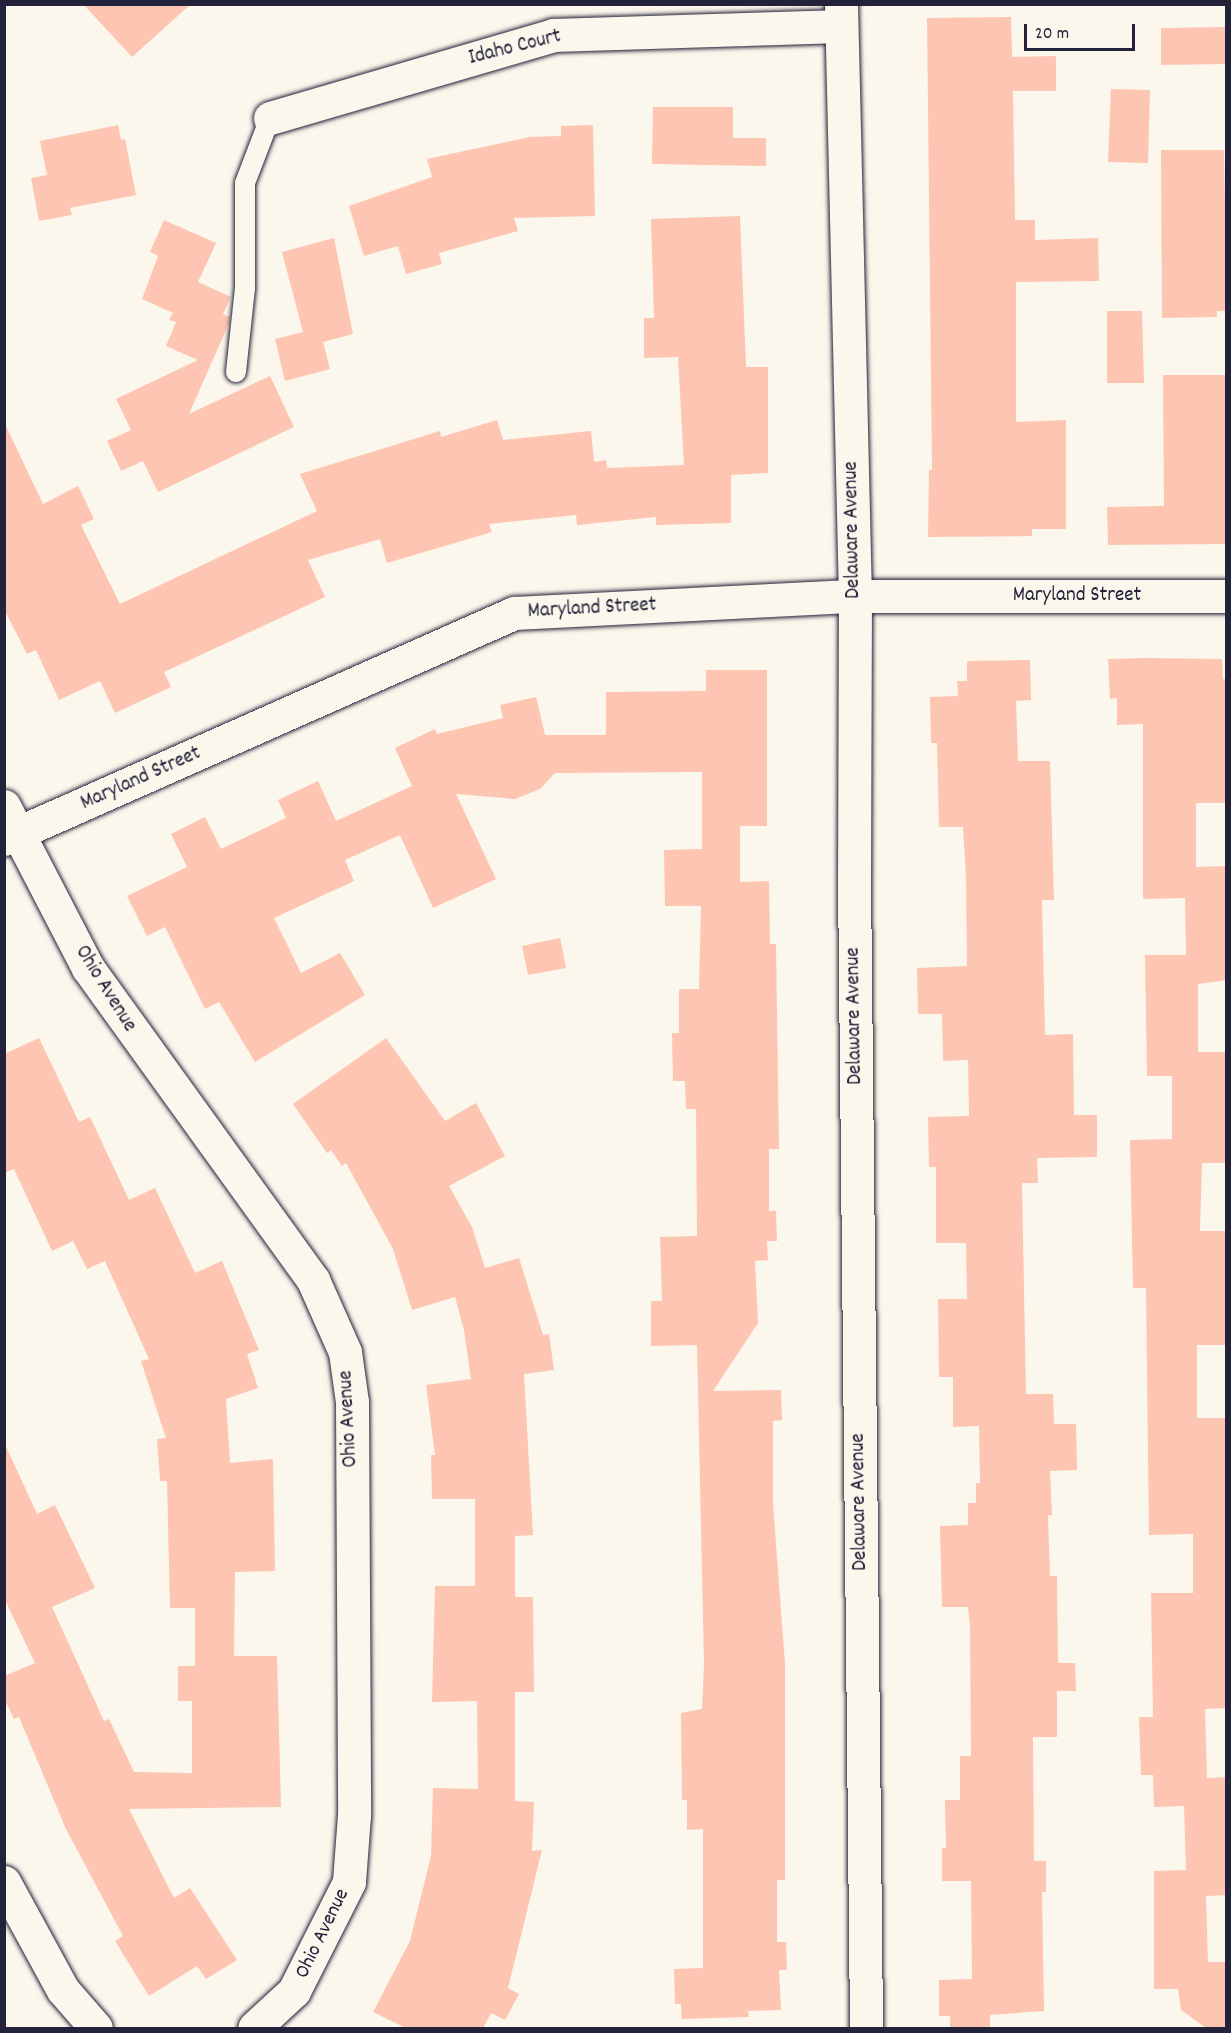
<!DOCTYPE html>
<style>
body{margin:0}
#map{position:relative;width:1231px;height:2033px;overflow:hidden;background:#fbf7ec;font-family:Dekko,sans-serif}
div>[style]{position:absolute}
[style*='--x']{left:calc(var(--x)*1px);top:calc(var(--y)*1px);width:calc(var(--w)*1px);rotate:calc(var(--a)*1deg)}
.building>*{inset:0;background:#fdc5b2}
.roads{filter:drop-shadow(0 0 2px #22223b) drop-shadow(0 0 2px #22223b)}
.service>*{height:20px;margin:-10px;padding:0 10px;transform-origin:10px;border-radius:10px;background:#fbf7ec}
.minor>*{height:33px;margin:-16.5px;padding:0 16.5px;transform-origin:16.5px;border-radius:16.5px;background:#fbf7ec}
span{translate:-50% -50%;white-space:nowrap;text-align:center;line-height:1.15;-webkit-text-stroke:4.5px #fbf7ec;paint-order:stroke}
.street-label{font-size:21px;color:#22223b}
.frame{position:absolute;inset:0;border:6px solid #22223b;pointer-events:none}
.scale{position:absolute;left:1024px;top:24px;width:111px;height:27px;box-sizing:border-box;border:3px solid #22223b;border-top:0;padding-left:8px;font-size:18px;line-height:21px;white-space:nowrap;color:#22223b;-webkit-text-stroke:4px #fbf7ec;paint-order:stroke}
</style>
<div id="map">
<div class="building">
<i style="clip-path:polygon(83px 4px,191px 4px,132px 57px)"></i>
<i style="clip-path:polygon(1011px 17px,1012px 57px,1056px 56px,1056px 91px,1013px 91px,1015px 220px,1035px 220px,1035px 240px,1098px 238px,1099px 281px,1016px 282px,1016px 422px,1066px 420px,1066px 529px,1032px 529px,1032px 536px,928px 537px,929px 470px,932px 470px,927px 18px)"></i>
<i style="clip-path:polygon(1227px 27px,1227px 64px,1161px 65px,1161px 28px)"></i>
<i style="clip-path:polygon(1111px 89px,1150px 90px,1148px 163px,1108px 162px)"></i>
<i style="clip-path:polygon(653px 107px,733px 107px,733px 138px,766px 138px,766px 166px,652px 164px)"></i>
<i style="clip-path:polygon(118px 125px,121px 140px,125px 139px,136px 195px,70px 208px,72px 215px,39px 221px,31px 178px,47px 175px,40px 141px)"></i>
<i style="clip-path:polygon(593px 125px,595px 216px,514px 218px,518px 231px,439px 253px,442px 264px,406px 274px,398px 246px,364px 256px,349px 206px,432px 177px,427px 159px,530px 137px,561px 136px,561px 126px)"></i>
<i style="clip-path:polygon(1161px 150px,1224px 150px,1227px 301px,1226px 311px,1217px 311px,1217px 317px,1162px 318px)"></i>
<i style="clip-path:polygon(740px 216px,746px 367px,768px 367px,768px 473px,731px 475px,731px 523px,656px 525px,656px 517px,577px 525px,576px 515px,489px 524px,492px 532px,387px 563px,380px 539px,308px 560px,325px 597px,164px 672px,171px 687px,115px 713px,100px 681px,59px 700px,36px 650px,27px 654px,4px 609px,4px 422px,43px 504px,78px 486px,94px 519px,81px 525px,120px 604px,317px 511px,300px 474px,440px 431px,441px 437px,497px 420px,503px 440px,591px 431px,594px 462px,606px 460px,607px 468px,684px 465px,678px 357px,644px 358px,644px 318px,654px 318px,651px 219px)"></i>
<i style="clip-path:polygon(164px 220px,216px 243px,198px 282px,231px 297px,223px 314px,230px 317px,229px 323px,189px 414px,270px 376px,294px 427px,158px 492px,143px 461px,121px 471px,107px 441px,131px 430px,116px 399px,198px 360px,166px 346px,176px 322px,169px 320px,173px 313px,142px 299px,158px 256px,150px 252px)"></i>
<i style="clip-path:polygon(334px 238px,353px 334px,323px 342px,330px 369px,285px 381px,275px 339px,303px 332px,282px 252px)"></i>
<i style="clip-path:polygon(1107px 311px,1142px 311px,1144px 383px,1107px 383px)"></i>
<i style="clip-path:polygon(1163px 375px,1227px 375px,1227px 544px,1108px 545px,1107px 507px,1164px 506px)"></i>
<i style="clip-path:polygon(1145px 658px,1222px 659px,1223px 679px,1227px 679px,1227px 803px,1196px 803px,1196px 867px,1227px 866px,1227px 980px,1198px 984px,1198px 1052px,1227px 1052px,1227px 1163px,1202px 1163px,1200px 1231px,1227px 1231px,1227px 1345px,1197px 1345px,1197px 1418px,1227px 1418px,1227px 1708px,1205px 1709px,1207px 1778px,1227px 1777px,1227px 1895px,1206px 1896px,1208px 1962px,1227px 1962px,1227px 2028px,1206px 2028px,1181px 2010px,1178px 1989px,1154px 1989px,1154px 1871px,1186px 1870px,1184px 1806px,1154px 1807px,1153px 1775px,1141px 1775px,1139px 1717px,1153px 1717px,1151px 1593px,1193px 1593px,1193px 1534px,1149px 1535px,1146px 1288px,1133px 1288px,1130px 1140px,1172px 1139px,1172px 1076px,1147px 1076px,1145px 955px,1186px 955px,1185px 898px,1143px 899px,1143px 724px,1117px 725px,1117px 698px,1110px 699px,1108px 659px)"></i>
<i style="clip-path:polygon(1030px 660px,1031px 700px,1016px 701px,1018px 761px,1050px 761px,1054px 900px,1042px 900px,1045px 1035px,1073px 1034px,1074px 1115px,1097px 1115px,1097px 1157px,1037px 1158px,1038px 1183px,1022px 1183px,1026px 1394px,1053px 1394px,1054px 1424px,1076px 1424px,1077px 1470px,1050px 1471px,1052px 1515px,1048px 1515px,1050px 1576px,1057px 1576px,1058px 1663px,1075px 1663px,1076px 1691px,1057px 1691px,1057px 1737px,1033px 1737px,1034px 1861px,1046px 1861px,1046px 1892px,1042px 1892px,1044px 2011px,990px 2015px,990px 2028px,950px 2028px,950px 2016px,939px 2016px,939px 1980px,972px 1979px,971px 1881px,942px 1881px,942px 1848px,946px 1848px,945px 1800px,960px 1800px,960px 1756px,971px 1756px,970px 1626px,968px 1607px,942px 1607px,940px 1526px,968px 1525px,968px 1503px,976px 1503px,976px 1483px,980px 1483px,979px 1426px,953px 1427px,953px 1377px,939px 1377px,938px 1299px,967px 1299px,966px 1243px,936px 1243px,936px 1167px,929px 1167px,928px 1117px,969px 1116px,968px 1060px,943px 1061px,942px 1014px,918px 1014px,917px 968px,967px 966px,966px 877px,963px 827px,939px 827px,937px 743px,931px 743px,930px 697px,958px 696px,957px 681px,967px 681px,967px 661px)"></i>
<i style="clip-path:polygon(706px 670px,767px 670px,767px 826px,740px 826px,740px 882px,769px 881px,770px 944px,776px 944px,779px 1149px,769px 1149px,769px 1211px,776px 1211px,777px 1241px,767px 1241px,768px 1260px,755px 1261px,758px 1323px,713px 1391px,781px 1390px,782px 1420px,773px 1421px,773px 1504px,785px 1664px,785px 1880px,777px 1880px,777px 1942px,786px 1942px,787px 1970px,779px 1970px,781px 2010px,748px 2011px,749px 2017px,682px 2019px,681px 2004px,675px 2004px,674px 1969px,703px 1968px,703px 1829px,687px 1830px,687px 1800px,682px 1800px,681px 1713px,702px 1709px,704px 1665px,697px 1345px,651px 1346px,651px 1301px,662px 1301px,660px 1237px,697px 1236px,696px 1109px,686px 1109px,685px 1081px,673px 1081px,672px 1033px,679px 1033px,679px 989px,699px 989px,701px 906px,665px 906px,664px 850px,702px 849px,702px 772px,555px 773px,540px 789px,515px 799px,456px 794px,496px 879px,433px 908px,400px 835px,345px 860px,354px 881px,274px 918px,301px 973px,340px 953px,365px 995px,255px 1062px,219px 1002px,205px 1009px,165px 927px,147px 936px,127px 896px,187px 867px,171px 834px,205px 817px,221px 849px,286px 818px,278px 800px,318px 781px,336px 821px,412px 786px,395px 748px,435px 729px,437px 734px,503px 718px,500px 705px,536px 697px,545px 735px,606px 735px,606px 692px,706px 691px)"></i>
<i style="clip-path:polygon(560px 938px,566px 968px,528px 975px,522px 946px)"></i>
<i style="clip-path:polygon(39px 1038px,79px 1122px,90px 1117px,129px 1200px,155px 1188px,195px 1273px,222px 1261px,259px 1350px,247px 1354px,258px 1388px,226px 1399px,230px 1463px,273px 1459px,275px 1571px,235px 1572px,234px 1656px,277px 1656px,281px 1807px,129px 1809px,174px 1898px,190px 1888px,237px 1960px,206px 1979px,197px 1966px,149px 1996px,115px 1941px,123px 1936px,66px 1829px,19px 1717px,14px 1719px,4px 1698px,4px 1676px,35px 1663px,4px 1598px,4px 1442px,37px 1514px,55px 1505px,95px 1588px,52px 1607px,104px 1721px,109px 1719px,134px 1772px,192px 1773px,192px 1701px,178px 1701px,178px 1666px,195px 1666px,195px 1608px,170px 1608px,167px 1481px,160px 1481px,157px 1439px,166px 1438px,141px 1361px,149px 1359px,105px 1261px,87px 1269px,73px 1241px,52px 1251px,14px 1169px,4px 1173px,4px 1054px)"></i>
<i style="clip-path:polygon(386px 1038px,445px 1121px,476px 1103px,505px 1156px,449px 1186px,472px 1227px,485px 1268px,519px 1258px,543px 1335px,549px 1334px,554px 1370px,524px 1374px,533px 1535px,515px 1536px,515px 1597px,533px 1597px,534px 1692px,515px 1692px,515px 1801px,534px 1802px,532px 1851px,542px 1850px,508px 1988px,519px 1994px,505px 2020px,491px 2013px,483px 2028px,406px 2028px,373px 2012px,410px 1941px,431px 1856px,433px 1788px,478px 1789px,477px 1701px,432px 1702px,435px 1586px,475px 1586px,475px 1499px,432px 1499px,431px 1455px,435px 1455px,426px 1385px,471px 1379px,464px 1330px,455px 1297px,412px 1310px,393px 1249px,346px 1163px,342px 1166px,331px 1150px,327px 1153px,293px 1104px)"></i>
</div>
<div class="roads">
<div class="service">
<i style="--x:236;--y:372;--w:84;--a:-83.9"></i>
<i style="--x:245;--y:288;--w:105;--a:-90"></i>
<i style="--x:245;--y:183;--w:70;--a:-69"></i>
</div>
<div class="minor">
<i style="--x:841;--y:4;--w:592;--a:88.65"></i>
<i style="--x:855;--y:596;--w:283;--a:90.2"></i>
<i style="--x:854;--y:879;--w:1149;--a:89.4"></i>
<i style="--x:270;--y:118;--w:295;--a:-16.3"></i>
<i style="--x:553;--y:35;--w:288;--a:-1.8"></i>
<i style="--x:4;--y:806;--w:182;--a:62.6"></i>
<i style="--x:88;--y:968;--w:385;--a:54.2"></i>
<i style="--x:313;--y:1280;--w:79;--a:66"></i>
<i style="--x:345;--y:1352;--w:50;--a:82"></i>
<i style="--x:352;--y:1402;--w:413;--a:89.7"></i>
<i style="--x:354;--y:1815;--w:67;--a:94.3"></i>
<i style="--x:349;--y:1882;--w:122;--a:116.8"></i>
<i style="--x:294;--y:1991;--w:54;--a:137.2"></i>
<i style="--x:4;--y:839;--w:558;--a:-23.9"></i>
<i style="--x:514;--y:613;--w:341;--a:-2.9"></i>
<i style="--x:855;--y:596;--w:371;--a:0"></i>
<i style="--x:4;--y:1882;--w:123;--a:61.4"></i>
<i style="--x:63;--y:1990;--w:50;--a:49"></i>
</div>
</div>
<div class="street-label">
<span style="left:515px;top:48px;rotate:-14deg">Idaho Court</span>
<span style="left:853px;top:530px;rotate:-91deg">Delaware Avenue</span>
<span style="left:1077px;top:596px">Maryland Street</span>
<span style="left:592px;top:609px;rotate:-3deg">Maryland Street</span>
<span style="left:141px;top:779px;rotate:-24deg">Maryland Street</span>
<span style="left:105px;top:989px;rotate:58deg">Ohio Avenue</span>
<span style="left:855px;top:1016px;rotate:-91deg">Delaware Avenue</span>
<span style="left:349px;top:1419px;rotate:-93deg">Ohio Avenue</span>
<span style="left:860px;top:1502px;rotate:-91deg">Delaware Avenue</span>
<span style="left:323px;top:1934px;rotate:-64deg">Ohio Avenue</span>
</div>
<div class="frame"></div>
<div class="scale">20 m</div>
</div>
